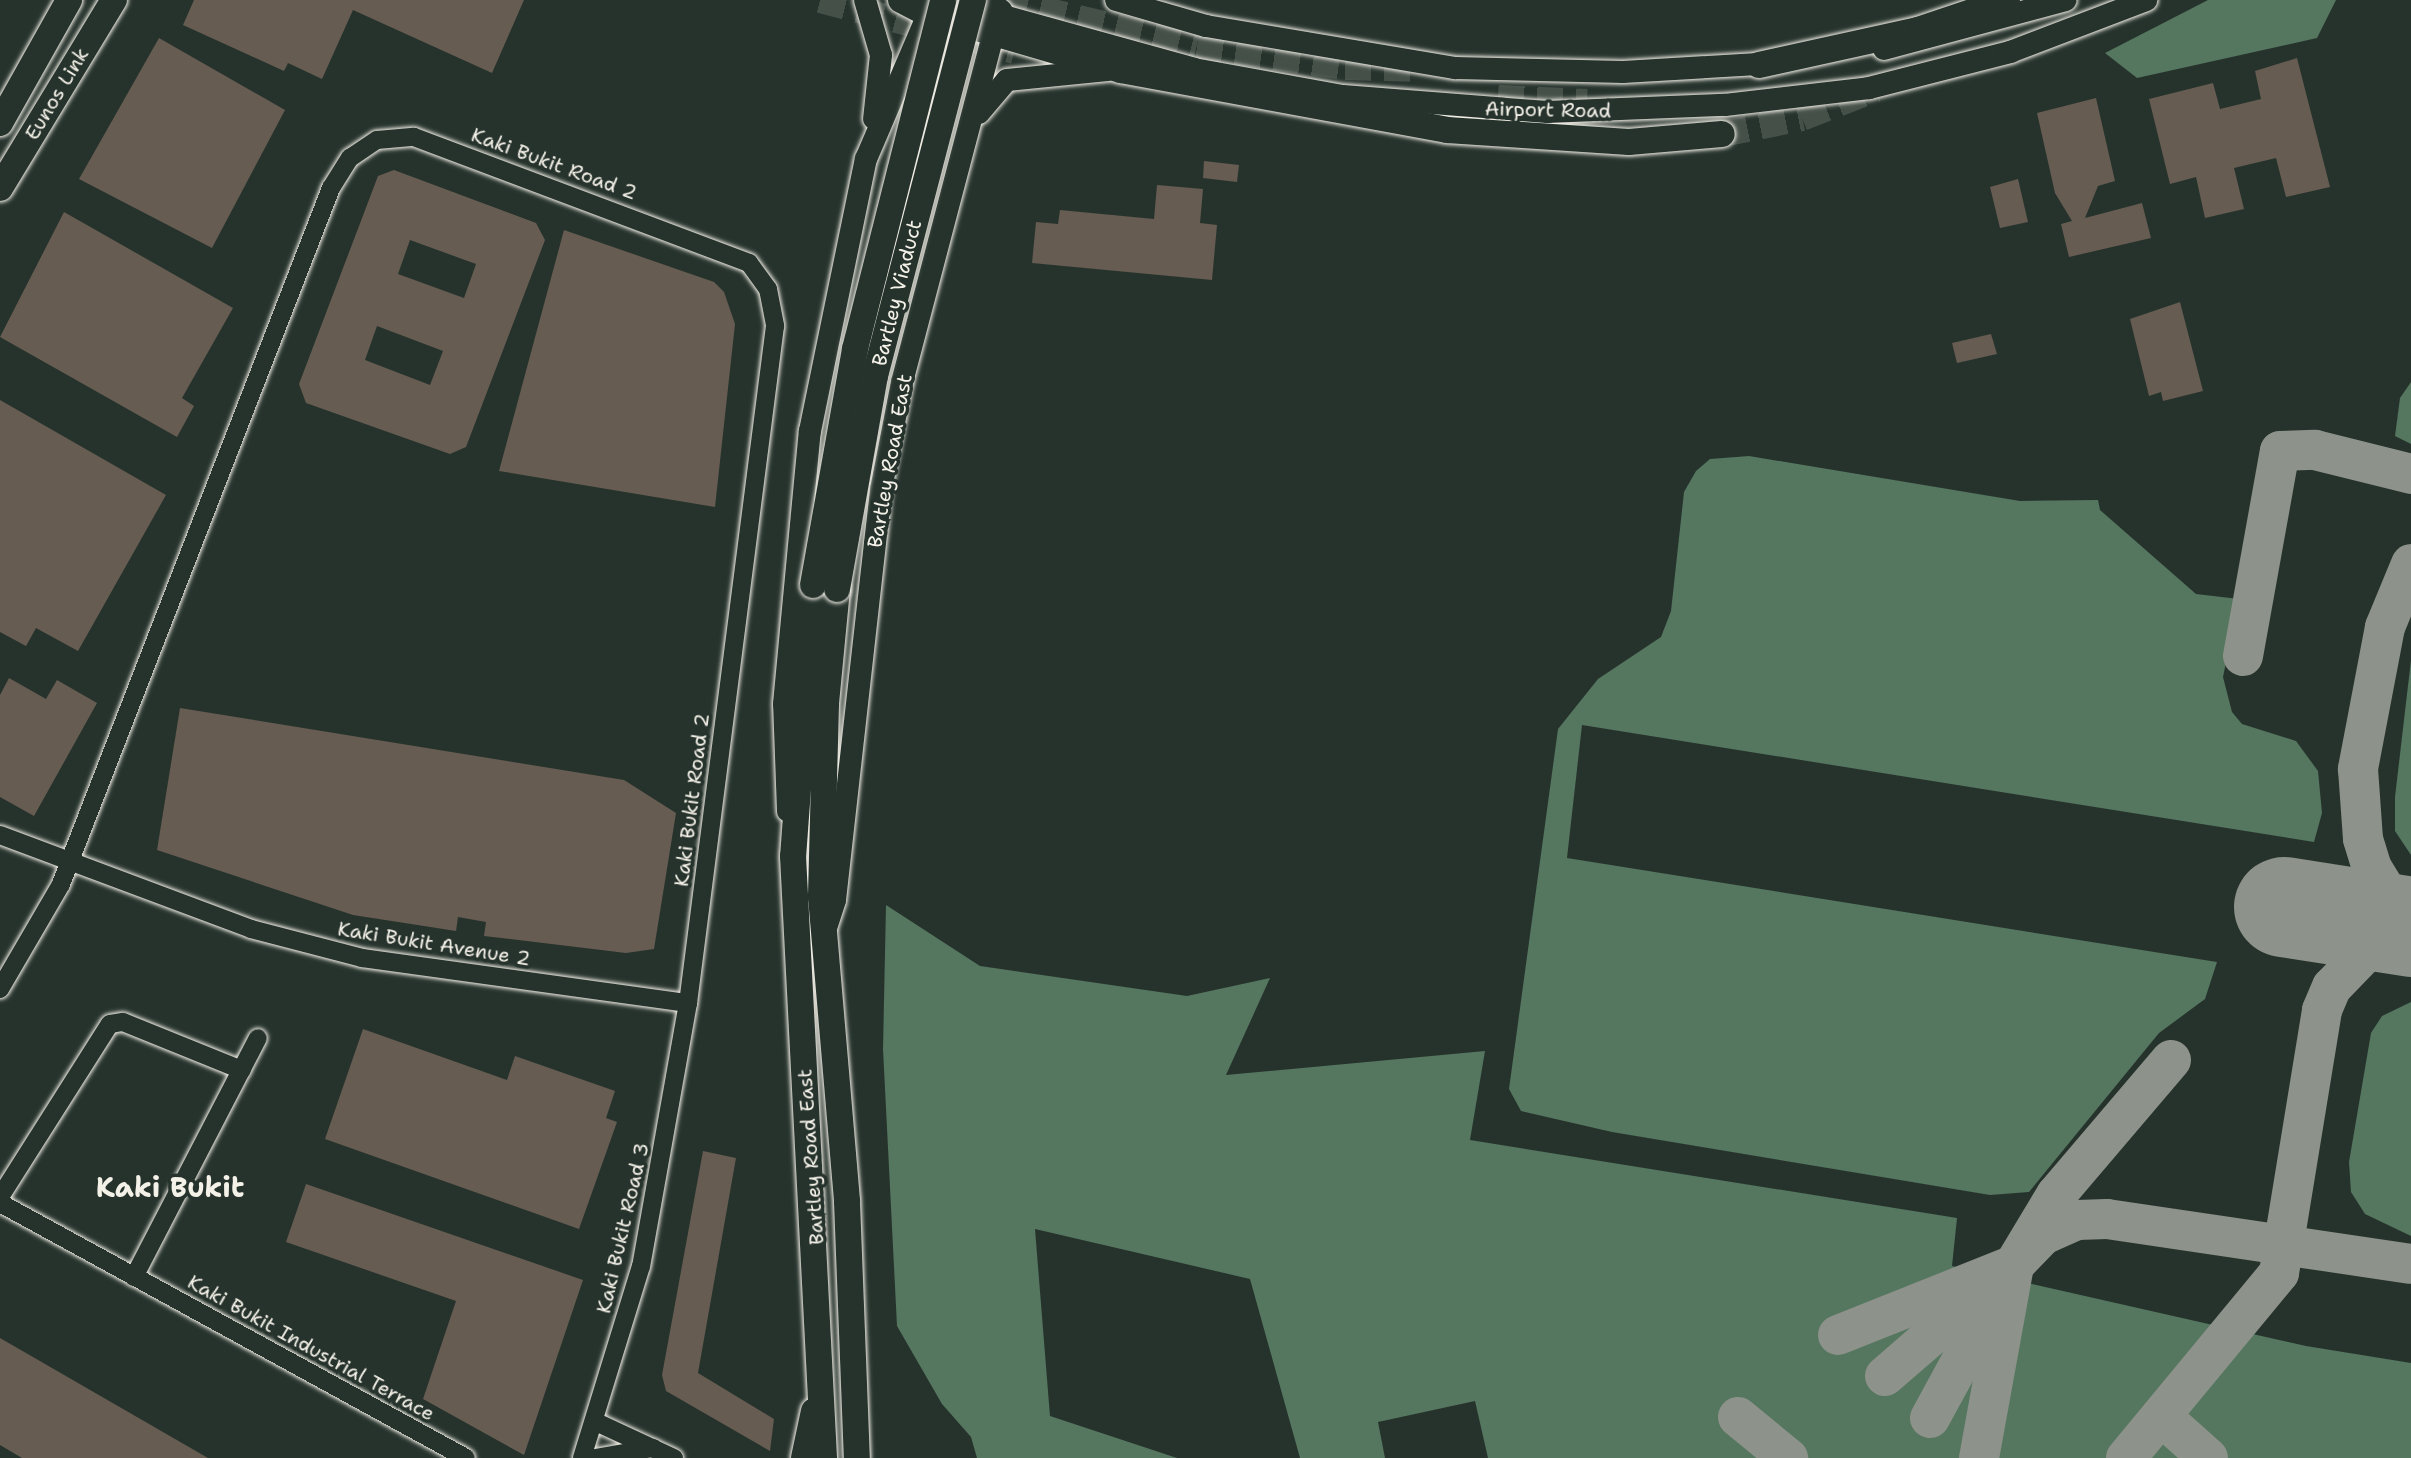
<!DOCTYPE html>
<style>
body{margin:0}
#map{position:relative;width:2411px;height:1458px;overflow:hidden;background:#26332d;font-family:"Shantell Sans",sans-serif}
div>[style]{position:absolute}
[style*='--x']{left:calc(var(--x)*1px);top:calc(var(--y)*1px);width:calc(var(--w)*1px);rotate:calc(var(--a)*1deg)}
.green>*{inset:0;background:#55765f}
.taxiway>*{height:40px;margin:-20px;padding:0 20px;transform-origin:20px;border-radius:20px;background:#8d928a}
.runway>*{height:100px;margin:-50px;padding:0 50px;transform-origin:50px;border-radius:50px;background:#8d928a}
.building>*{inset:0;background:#665c51}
.highway-tunnel>*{height:26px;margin-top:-13px;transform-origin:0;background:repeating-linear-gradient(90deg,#455049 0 26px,transparent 0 39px)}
.roads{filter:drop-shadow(0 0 2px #f4f1e8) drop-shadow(0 0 2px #f4f1e8)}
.minor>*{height:18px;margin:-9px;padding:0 9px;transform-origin:9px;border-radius:9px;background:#26332d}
.major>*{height:22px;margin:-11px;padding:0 11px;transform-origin:11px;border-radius:11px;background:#26332d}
.highway>*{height:26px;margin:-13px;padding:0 13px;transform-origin:13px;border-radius:13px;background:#26332d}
.bridges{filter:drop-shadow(0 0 2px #f4f1e8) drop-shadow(0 0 2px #f4f1e8)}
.highway-bridge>*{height:26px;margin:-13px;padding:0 13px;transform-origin:13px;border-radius:13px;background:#26332d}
span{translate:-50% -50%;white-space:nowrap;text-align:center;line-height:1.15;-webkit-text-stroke:7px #26332d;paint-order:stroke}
.street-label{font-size:20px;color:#f4f1e8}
.district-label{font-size:28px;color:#f4f1e8;font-weight:700}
</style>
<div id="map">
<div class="green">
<i style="clip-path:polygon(2208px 0,2336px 0,2317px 38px,2137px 78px,2105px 53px)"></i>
<i style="clip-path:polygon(2411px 382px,2411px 444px,2395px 436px,2400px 398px)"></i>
<i style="clip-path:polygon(1749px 456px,2020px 501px,2098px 500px,2100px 510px,2196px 594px,2239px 599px,2223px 677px,2232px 712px,2242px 724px,2296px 741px,2318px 771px,2322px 813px,2314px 842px,1582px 725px,1567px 858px,2217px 962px,2205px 999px,2159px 1033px,2029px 1192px,1990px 1195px,1612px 1132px,1521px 1111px,1509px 1089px,1558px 729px,1598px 679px,1661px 637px,1671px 611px,1684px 492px,1696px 471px,1710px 459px)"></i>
<i style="clip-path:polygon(2411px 660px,2411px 855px,2395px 831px,2395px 797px)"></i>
<i style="clip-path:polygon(886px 905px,980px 966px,1187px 996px,1270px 978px,1226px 1075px,1485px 1051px,1470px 1140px,1957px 1218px,1952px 1266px,2306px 1346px,2411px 1363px,2411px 1458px,1488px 1458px,1475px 1401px,1378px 1422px,1385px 1458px,1300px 1458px,1250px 1279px,1035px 1229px,1050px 1416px,1177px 1458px,977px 1458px,971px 1437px,942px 1404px,897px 1326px,883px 1049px)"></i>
<i style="clip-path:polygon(2411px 1002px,2411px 1236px,2365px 1214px,2351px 1192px,2349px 1162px,2371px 1033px,2382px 1016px)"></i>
</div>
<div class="taxiway">
<i style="--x:2411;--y:564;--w:68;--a:112.4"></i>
<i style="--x:2385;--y:627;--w:145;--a:100.8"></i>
<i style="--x:2358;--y:769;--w:70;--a:85.9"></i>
<i style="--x:2363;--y:839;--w:30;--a:73"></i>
<i style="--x:2372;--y:868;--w:52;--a:58.5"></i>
<i style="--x:2399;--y:912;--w:13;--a:27"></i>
<i style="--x:2243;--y:656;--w:208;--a:-79.8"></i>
<i style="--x:2280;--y:451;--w:35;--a:-2"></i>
<i style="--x:2315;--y:450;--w:99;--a:14"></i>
<i style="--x:2171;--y:1060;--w:177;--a:130.4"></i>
<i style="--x:2056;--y:1195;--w:82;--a:121"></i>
<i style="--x:2014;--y:1265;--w:42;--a:-46"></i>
<i style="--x:2043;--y:1235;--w:37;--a:-24"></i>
<i style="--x:2077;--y:1220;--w:30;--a:-2"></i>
<i style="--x:2107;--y:1219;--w:307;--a:8.4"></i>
<i style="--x:1838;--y:1335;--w:189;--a:-21.7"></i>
<i style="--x:1885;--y:1376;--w:138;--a:-40.9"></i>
<i style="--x:2161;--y:1416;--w:63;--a:41.8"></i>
<i style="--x:1738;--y:1417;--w:65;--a:39.4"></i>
<i style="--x:1930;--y:1418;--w:138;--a:-61.4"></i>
<i style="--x:1979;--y:1458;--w:196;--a:-79.7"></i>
<i style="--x:2126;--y:1458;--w:240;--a:-50.4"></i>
<i style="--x:2279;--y:1273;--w:266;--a:-80.7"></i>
<i style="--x:2322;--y:1010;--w:25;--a:-67"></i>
<i style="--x:2332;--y:987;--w:47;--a:-45.9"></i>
<i style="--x:2365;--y:953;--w:49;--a:-20.3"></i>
</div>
<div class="runway">
<i style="--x:2284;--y:907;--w:129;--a:8.9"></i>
</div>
<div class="building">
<i style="clip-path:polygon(194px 0,524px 0,492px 73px,353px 10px,322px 79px,288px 63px,284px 71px,183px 25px)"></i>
<i style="clip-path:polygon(159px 38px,285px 110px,212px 248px,79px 179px)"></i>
<i style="clip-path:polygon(2297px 58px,2330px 187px,2286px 197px,2276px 158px,2234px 168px,2244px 209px,2205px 218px,2196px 177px,2170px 184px,2149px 99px,2213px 83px,2220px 109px,2261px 99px,2255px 71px)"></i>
<i style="clip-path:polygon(2096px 98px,2115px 181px,2098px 186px,2085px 218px,2142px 203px,2151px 238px,2069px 257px,2061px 224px,2072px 221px,2055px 193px,2037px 113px)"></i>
<i style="clip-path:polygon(1204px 161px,1239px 165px,1237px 182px,1203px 178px)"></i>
<i style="clip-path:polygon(evenodd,394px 170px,536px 223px,545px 240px,466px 447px,450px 454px,306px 403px,299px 384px,378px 176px,394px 170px,410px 240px,476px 264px,464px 298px,398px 274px,410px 240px,394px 170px,377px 326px,443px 351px,430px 385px,365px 360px,377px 326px)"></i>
<i style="clip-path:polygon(2018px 179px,2028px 222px,2000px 228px,1990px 187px)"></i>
<i style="clip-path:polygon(1157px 185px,1203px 189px,1200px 223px,1217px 225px,1212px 280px,1032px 263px,1036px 222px,1058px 224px,1060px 210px,1154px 219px)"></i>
<i style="clip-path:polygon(64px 212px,233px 308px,182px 398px,194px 406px,177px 437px,0 337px)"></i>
<i style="clip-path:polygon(564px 230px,714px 282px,724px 292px,735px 324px,715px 507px,499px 471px)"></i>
<i style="clip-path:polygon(2180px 302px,2203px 391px,2163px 401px,2161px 392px,2149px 396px,2130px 319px)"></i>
<i style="clip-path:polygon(1991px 334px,1997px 354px,1957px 363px,1952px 343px)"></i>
<i style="clip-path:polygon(0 400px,166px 495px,78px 651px,36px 628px,26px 646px,0 632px)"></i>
<i style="clip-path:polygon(9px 678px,46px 699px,57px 680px,97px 703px,34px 816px,0 797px,0 695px)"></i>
<i style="clip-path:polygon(180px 708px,624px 780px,676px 813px,654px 949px,626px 953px,484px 936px,486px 922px,458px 917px,456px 931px,353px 915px,157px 850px)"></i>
<i style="clip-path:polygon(363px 1029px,507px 1080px,515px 1056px,615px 1091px,606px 1118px,617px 1122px,579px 1229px,325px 1139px)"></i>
<i style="clip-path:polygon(703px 1151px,736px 1158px,698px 1373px,774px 1419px,770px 1451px,666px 1391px,662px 1375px)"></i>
<i style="clip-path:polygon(306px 1184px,583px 1280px,524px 1455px,423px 1399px,456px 1301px,286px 1242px)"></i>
<i style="clip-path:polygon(0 1338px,208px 1458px,22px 1458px,0 1445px)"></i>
</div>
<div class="highway-tunnel">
<i style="--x:820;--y:0;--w:201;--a:14.7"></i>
<i style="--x:1002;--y:0;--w:200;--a:13.3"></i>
<i style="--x:1197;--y:46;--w:149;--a:8.1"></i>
<i style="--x:1345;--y:67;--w:78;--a:1.5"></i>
<i style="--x:1498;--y:98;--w:89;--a:2.6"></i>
<i style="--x:1722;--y:134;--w:82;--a:-11.3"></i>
<i style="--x:1802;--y:118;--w:79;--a:-21.4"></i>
</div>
<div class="roads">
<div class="minor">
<i style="--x:0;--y:835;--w:268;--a:20.5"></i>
<i style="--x:251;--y:929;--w:115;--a:14.6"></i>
<i style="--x:362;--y:958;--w:329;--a:7.9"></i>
<i style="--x:0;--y:989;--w:121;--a:-59.8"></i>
<i style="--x:61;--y:884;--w:747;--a:-68.8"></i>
<i style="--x:331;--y:188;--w:36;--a:-58"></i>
<i style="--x:350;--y:158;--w:32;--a:-34"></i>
<i style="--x:377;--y:140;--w:37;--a:-5"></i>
<i style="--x:414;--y:137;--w:358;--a:20.6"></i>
<i style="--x:749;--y:263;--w:32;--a:54"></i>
<i style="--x:768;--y:289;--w:38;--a:79"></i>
<i style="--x:775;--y:326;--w:683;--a:97.32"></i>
<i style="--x:688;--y:1003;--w:267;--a:100.1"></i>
<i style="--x:641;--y:1266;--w:201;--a:107.1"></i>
<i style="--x:0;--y:1197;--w:205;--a:-57.6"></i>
<i style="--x:110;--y:1024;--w:13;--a:-9"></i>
<i style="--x:123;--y:1022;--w:128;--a:22"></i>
<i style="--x:0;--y:1203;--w:531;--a:28.69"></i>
<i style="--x:134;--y:1277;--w:269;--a:-62.6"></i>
<i style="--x:596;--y:1422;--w:86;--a:24.8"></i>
<i style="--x:595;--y:1458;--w:59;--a:-9.8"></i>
</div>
<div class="major">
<i style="--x:865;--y:0;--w:57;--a:73.8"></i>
<i style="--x:881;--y:55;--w:64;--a:96.2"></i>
<i style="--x:946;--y:0;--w:257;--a:15.5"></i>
<i style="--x:1194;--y:69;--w:151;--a:10.3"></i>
<i style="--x:1343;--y:96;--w:205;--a:4.5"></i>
<i style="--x:1547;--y:112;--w:178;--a:-2.3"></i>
<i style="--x:1725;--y:105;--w:145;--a:-6.7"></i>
<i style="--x:1869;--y:88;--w:146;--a:-14.3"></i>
<i style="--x:2010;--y:52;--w:146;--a:-20.9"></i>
<i style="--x:1116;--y:0;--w:94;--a:16.1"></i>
<i style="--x:1206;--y:26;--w:253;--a:9.6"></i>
<i style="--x:1455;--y:68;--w:168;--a:1.4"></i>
<i style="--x:1623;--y:72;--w:152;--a:-3.4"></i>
<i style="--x:1884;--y:49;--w:188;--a:-15.1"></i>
<i style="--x:979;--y:113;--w:43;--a:-49.7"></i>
<i style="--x:1007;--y:80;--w:101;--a:-5.7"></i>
<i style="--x:788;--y:811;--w:107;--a:-92.1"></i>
<i style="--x:784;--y:704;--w:274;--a:-84.6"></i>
<i style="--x:810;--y:431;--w:278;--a:-78.4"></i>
<i style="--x:866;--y:159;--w:170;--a:-66.8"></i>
<i style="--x:826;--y:928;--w:29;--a:-72"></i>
<i style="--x:835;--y:900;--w:414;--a:-83.6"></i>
<i style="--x:881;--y:489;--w:109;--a:-78.9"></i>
<i style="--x:902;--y:382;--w:377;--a:-75.3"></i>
</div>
<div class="highway">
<i style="--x:901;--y:0;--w:31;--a:27"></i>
<i style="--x:929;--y:14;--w:200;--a:16.3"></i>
<i style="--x:1121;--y:70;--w:331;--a:10.4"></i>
<i style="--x:1447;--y:130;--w:182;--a:3.8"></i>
<i style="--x:1629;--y:142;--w:93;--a:-4.9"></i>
<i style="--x:985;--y:0;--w:19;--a:39"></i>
<i style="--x:1759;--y:65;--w:163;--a:-12.4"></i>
<i style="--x:1918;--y:30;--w:94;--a:-18.6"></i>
<i style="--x:0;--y:123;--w:141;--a:-60.7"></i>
<i style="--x:0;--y:188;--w:220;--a:-58.8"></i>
<i style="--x:813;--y:585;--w:272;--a:94.2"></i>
<i style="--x:793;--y:856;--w:603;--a:87.05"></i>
<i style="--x:837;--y:589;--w:116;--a:95.5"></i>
<i style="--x:826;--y:704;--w:193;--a:91.5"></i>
<i style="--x:821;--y:897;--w:306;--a:85.1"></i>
<i style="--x:847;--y:1202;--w:256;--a:87.8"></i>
<i style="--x:804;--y:1458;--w:48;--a:-78"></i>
</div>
</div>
<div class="bridges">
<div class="highway-bridge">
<i style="--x:813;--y:585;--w:240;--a:-79.9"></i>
<i style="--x:855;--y:349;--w:360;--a:-75.8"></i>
<i style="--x:837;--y:589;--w:216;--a:-79.9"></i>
<i style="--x:875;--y:376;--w:389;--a:-75.4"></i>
</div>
</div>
<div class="street-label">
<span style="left:57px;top:94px;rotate:-59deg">Eunos Link</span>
<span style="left:1548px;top:110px;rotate:1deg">Airport Road</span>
<span style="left:554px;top:164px;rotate:20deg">Kaki Bukit Road 2</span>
<span style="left:897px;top:293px;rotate:-76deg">Bartley Viaduct</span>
<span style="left:890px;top:461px;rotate:-80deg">Bartley Road East</span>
<span style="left:692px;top:800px;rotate:-83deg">Kaki Bukit Road 2</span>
<span style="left:434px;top:944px;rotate:9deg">Kaki Bukit Avenue 2</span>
<span style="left:811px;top:1157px;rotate:-94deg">Bartley Road East</span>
<span style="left:623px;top:1228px;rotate:-77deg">Kaki Bukit Road 3</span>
<span style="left:311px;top:1348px;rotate:29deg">Kaki Bukit Industrial Terrace</span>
</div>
<div class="district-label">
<span style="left:170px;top:1187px">Kaki Bukit</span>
</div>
</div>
